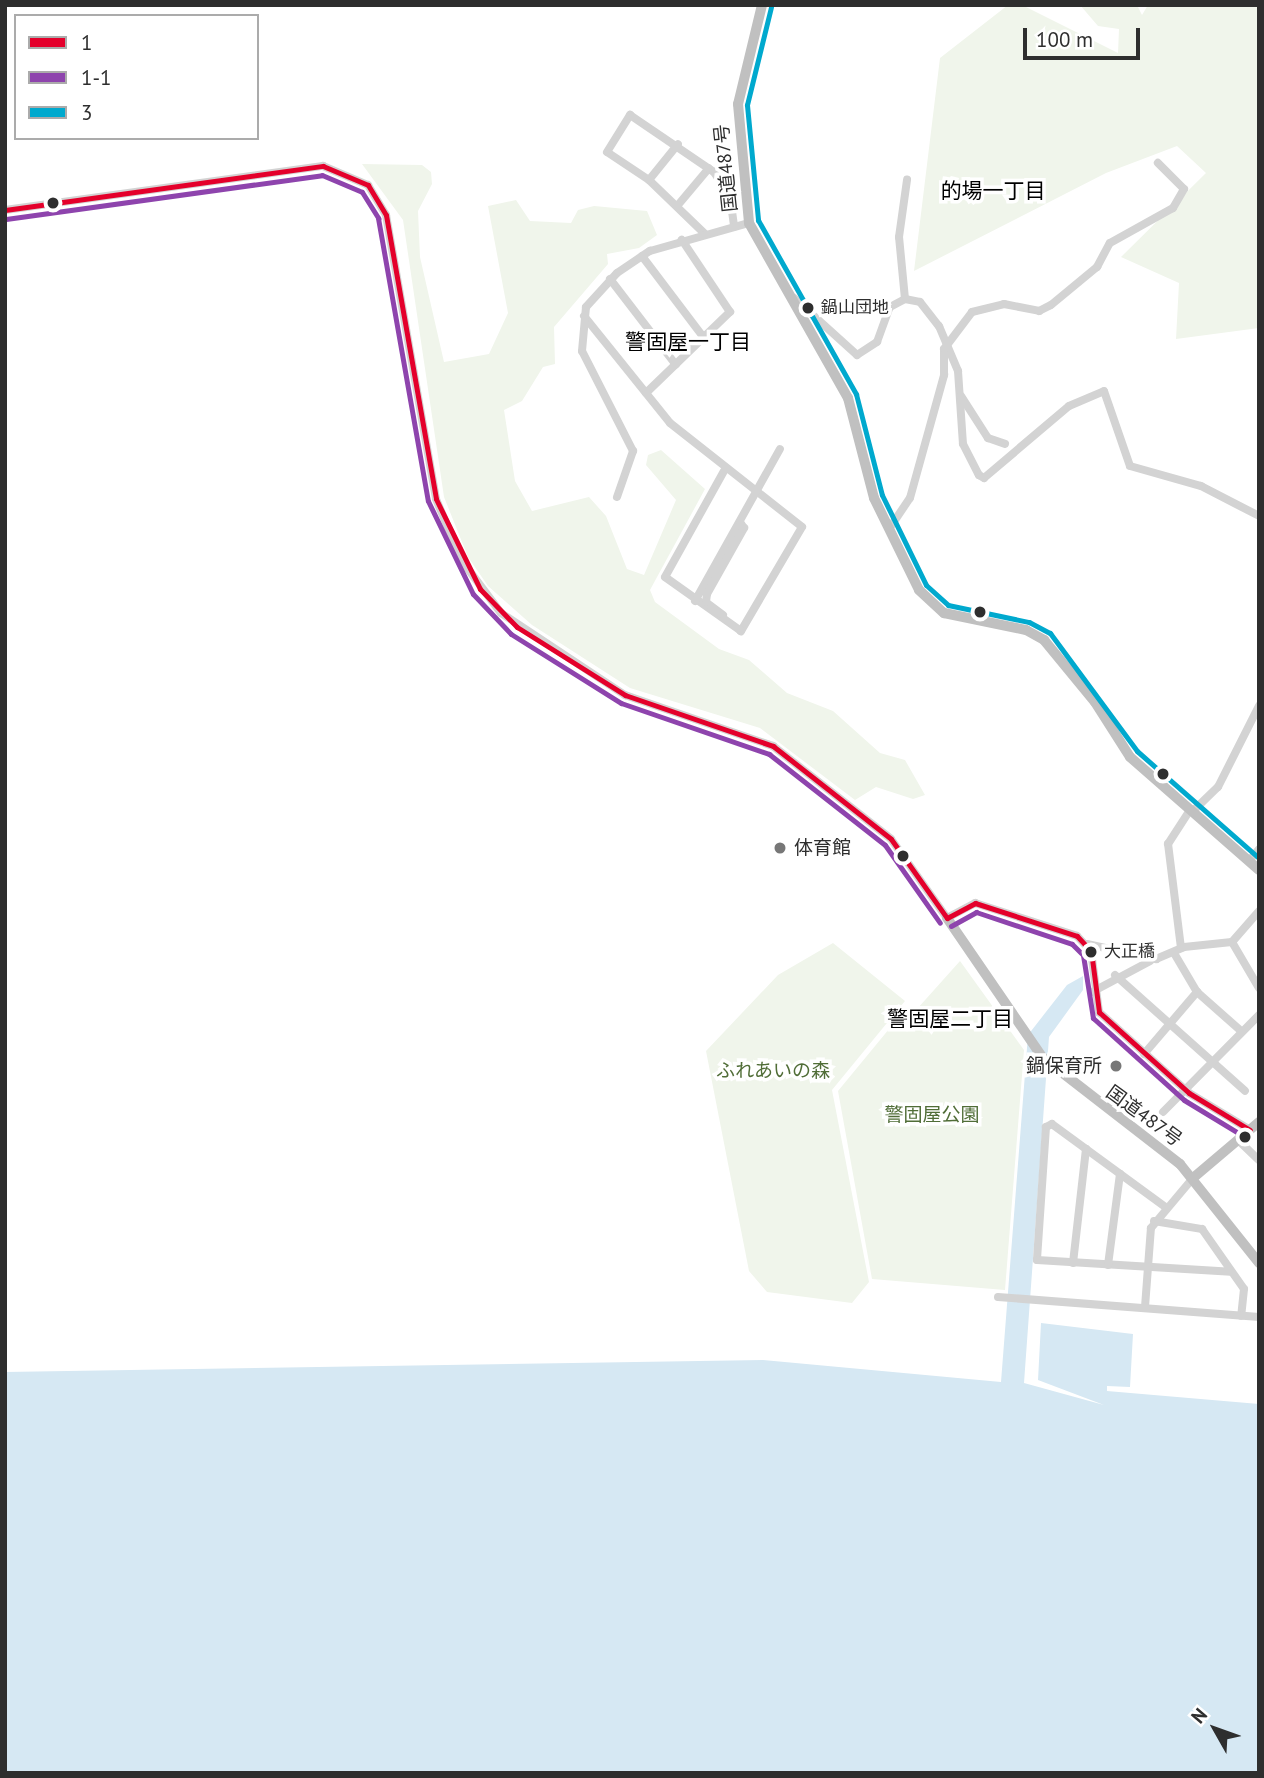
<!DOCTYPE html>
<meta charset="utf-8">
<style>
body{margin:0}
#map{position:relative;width:1264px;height:1778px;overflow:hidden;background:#fff;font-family:"PT Sans","Noto Sans JP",sans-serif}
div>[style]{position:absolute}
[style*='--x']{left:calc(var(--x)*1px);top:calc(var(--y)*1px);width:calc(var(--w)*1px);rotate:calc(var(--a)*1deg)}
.green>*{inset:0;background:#f0f5eb}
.water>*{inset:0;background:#d6e8f3}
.minor>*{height:8px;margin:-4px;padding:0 4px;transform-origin:4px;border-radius:4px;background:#d3d3d3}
.highway>*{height:10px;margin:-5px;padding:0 5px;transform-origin:5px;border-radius:5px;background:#c0c0c0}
.bus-1>*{height:5px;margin:-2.5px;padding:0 2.5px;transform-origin:2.5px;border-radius:2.5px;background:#e4002b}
.bus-2>*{height:5px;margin:-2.5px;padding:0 2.5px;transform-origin:2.5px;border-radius:2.5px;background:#8e44ad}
.bus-3>*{height:5px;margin:-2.5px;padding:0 2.5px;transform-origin:2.5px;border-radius:2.5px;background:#00a9ce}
.dots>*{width:19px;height:19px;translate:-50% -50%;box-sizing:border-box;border:4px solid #fff;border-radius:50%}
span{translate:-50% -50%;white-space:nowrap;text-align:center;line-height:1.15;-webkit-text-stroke:7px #fff;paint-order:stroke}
.bus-label{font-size:17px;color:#2e2e2e}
.left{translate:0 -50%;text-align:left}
.street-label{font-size:19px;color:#2e2e2e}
.poi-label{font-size:19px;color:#2e2e2e}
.right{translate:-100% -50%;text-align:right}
.park-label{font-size:19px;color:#506d37}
.neighbourhood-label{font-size:21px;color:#000}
.frame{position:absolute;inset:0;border:7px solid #2e2e2e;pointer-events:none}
.legend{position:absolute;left:14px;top:14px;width:245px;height:126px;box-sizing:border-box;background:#fff;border:2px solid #ababab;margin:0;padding:9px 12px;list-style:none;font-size:21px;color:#2e2e2e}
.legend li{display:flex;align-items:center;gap:14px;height:35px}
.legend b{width:35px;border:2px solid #ababab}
.north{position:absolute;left:1180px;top:1694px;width:70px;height:70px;-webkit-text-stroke:5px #fff;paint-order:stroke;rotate:310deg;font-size:19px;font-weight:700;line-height:28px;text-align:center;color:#2e2e2e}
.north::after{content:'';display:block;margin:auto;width:24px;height:32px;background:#2e2e2e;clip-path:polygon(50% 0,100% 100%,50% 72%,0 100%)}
.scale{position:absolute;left:1023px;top:28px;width:117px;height:32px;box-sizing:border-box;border:4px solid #2e2e2e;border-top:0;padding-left:9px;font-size:21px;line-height:24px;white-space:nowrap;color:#2e2e2e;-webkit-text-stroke:5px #fff;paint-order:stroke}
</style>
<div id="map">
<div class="green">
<i style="clip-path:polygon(1008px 5px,1022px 5px,1118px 53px,1119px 29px,1098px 26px,1080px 5px,1137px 5px,1142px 15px,1148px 5px,1259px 5px,1259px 328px,1176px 339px,1179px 283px,1121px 257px,1206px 173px,1177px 146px,1106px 173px,914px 271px,940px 58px)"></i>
<i style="clip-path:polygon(362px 164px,422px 165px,431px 172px,432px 184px,418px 211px,420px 257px,444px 362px,489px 354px,508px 313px,488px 206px,516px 200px,530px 221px,571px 223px,578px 210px,594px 206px,647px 211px,657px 235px,639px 248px,607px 254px,608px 264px,554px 327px,555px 364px,543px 367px,522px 401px,504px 410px,515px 481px,532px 511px,589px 497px,606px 516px,627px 569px,644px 575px,676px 500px,646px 465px,648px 455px,661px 450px,705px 489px,650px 590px,655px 602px,719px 649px,749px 660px,787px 693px,833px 711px,880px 753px,905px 760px,925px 795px,913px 799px,876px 787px,855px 800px,760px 728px,630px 688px,532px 625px,488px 586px,468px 557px,444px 497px,403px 220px)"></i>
<i style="clip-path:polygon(833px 943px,905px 1001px,832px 1090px,869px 1282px,852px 1303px,767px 1292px,749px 1271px,706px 1051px,778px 975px)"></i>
<i style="clip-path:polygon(960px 961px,1024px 1050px,1005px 1290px,872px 1279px,838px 1091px,908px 1006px,917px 1009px)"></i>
</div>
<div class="water">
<i style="clip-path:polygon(1083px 976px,1083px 990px,1049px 1037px,1024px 1383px,1104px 1405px,1038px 1380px,1041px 1323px,1133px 1334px,1130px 1387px,1107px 1386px,1107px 1391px,1259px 1404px,1259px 1773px,5px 1773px,5px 1372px,763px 1360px,1001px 1382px,1028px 1035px,1067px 985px)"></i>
</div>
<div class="minor">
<i style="--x:649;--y:180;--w:46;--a:-51.1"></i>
<i style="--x:678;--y:205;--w:48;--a:-50"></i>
<i style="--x:5;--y:210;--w:321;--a:-7.9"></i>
<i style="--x:323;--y:166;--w:49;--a:22.9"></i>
<i style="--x:368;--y:185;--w:35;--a:59"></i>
<i style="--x:386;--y:215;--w:288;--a:80"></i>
<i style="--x:436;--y:499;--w:67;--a:67.2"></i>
<i style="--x:462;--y:561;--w:65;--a:53.1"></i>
<i style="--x:501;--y:613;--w:149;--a:33.5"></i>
<i style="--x:625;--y:695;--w:157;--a:19"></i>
<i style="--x:773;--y:746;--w:150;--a:38.2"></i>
<i style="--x:891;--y:839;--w:97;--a:54.7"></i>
<i style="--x:947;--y:918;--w:32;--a:-28"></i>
<i style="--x:975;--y:903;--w:107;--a:17.9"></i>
<i style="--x:1077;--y:936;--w:21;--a:47"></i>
<i style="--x:1091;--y:951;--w:62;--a:82.5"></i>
<i style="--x:1099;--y:1012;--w:121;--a:42"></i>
<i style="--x:1189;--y:1093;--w:71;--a:31.2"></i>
<i style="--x:705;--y:234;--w:78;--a:-136"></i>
<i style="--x:649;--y:180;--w:50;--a:-146.3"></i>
<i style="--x:607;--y:152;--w:44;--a:-58.1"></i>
<i style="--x:630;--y:115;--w:102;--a:34.2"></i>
<i style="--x:714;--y:172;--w:30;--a:57"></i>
<i style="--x:730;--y:197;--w:30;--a:82"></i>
<i style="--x:642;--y:256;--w:103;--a:52.9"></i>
<i style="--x:610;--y:279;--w:108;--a:52.5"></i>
<i style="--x:794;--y:298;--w:85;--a:42.1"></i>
<i style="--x:857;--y:355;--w:24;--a:-33"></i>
<i style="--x:877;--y:342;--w:37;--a:-70"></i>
<i style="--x:890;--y:307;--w:17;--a:-28"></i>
<i style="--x:905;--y:299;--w:15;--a:11"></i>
<i style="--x:920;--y:302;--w:31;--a:52"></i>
<i style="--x:939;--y:326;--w:49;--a:67.1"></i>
<i style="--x:958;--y:371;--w:73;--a:86.1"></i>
<i style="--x:963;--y:444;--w:35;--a:63"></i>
<i style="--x:979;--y:475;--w:6;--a:31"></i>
<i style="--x:984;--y:478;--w:111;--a:-40.3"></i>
<i style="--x:1069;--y:406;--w:38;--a:-23"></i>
<i style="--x:1104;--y:391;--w:79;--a:70.9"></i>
<i style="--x:1130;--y:466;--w:74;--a:15.7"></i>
<i style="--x:1201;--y:486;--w:65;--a:27.3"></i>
<i style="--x:905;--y:299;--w:62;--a:-95.5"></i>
<i style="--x:899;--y:237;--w:58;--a:-82"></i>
<i style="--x:584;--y:316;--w:137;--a:51.2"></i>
<i style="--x:670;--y:423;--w:168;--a:38.2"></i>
<i style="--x:802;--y:527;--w:121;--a:120.4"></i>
<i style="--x:741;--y:631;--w:93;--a:-144.6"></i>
<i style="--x:665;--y:577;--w:121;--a:-60.9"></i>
<i style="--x:646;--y:393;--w:117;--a:-44"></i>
<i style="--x:730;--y:312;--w:87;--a:-123.7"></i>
<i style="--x:961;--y:396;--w:50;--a:57.3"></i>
<i style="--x:988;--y:438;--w:18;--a:19"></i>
<i style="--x:617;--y:497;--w:49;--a:-70.8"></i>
<i style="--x:633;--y:451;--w:112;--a:-117"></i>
<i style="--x:582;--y:351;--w:44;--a:-84.8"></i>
<i style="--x:586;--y:307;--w:46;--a:-47.6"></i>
<i style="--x:617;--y:273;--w:40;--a:-34"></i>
<i style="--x:650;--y:251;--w:103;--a:-15.8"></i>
<i style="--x:889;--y:529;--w:37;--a:-56"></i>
<i style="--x:910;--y:498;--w:128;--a:-74.5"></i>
<i style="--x:944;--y:375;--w:26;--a:-90"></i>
<i style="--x:944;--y:349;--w:46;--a:-52.9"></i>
<i style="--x:972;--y:312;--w:33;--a:-14"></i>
<i style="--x:1004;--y:304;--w:36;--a:11"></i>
<i style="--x:1039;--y:311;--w:13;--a:-27"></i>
<i style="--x:1051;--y:305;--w:60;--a:-39.6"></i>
<i style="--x:1097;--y:267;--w:27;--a:-62"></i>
<i style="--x:1110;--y:243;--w:72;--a:-29.1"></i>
<i style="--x:1173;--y:208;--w:22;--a:-60"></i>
<i style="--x:1184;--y:189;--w:37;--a:-135"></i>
<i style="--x:695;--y:601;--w:174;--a:-60.8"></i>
<i style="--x:723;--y:615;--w:21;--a:-143"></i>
<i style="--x:706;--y:602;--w:8;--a:-83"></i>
<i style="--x:707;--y:594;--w:76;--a:-60.7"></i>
<i style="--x:744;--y:528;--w:7;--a:-124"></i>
<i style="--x:1192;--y:812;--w:36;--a:-44"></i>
<i style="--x:1218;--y:787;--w:91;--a:-63.2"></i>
<i style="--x:1249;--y:861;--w:16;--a:-50"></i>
<i style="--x:1232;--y:942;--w:53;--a:59.6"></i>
<i style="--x:1087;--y:944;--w:71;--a:12.3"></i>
<i style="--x:1156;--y:959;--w:30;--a:-23"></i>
<i style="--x:1184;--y:947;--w:48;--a:-5.9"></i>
<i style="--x:1232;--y:942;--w:41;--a:-48.9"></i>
<i style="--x:1181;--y:948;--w:105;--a:-97.1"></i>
<i style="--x:1168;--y:844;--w:40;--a:-57.1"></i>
<i style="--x:1174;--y:953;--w:45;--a:59.5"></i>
<i style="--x:1197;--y:992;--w:57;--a:41.5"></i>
<i style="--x:1115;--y:975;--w:174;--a:41.7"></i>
<i style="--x:1092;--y:992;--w:66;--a:-28.1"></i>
<i style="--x:1144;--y:1054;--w:82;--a:-49.5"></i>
<i style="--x:1163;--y:1112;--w:136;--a:-45.3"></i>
<i style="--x:1238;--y:1140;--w:29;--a:44"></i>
<i style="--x:1164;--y:1206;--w:139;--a:-143.8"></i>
<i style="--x:1052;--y:1124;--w:7;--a:153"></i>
<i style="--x:1046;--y:1127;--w:133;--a:93.9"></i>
<i style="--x:1037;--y:1260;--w:194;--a:3.5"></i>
<i style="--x:1154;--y:1221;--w:49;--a:9.5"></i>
<i style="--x:1202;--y:1229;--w:73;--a:55"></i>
<i style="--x:1244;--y:1289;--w:27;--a:96"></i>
<i style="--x:1073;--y:1263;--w:115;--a:-83.5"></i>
<i style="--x:1108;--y:1265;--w:92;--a:-82.5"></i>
<i style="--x:998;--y:1297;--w:262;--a:4.4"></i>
<i style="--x:1145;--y:1307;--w:79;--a:-85.7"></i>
<i style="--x:1151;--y:1228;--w:65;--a:-50"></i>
</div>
<div class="highway">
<i style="--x:762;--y:5;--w:102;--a:103.6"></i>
<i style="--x:738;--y:104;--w:120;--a:84.7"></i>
<i style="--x:749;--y:223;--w:201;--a:60.5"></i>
<i style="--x:848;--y:398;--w:103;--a:75.4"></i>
<i style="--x:874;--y:498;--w:102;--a:63.9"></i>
<i style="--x:919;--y:590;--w:34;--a:43"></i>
<i style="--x:944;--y:613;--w:84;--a:11.7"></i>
<i style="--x:1026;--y:630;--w:21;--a:29"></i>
<i style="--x:1044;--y:640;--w:80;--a:50.6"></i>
<i style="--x:1095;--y:702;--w:65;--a:57.5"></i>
<i style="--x:1130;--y:757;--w:171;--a:41.2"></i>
<i style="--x:947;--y:918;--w:168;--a:55.6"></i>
<i style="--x:1042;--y:1057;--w:175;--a:37.8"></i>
<i style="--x:1180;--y:1164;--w:127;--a:51.4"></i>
<i style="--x:1193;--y:1178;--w:87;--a:-40.3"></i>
</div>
<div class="bus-1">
<i style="--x:5;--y:210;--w:321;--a:-7.9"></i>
<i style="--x:323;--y:166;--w:49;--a:22.9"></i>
<i style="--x:368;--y:185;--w:35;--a:59"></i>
<i style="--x:386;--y:215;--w:288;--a:80"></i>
<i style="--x:436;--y:499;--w:100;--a:63.9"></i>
<i style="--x:480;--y:589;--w:53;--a:45.8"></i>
<i style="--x:517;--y:627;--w:128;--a:32.2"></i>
<i style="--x:625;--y:695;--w:157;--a:19"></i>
<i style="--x:773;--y:746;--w:150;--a:38.2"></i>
<i style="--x:891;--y:839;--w:97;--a:54.7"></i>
<i style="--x:947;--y:918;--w:32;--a:-28"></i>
<i style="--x:975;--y:903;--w:107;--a:17.9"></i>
<i style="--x:1077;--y:936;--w:21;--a:47"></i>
<i style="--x:1091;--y:951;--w:62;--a:82.5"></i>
<i style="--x:1099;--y:1012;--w:121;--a:42"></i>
<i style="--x:1189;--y:1093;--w:71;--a:31.2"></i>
</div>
<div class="bus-2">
<i style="--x:6;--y:219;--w:319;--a:-7.9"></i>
<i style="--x:322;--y:175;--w:43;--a:23"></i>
<i style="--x:362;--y:192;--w:31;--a:58"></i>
<i style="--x:378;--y:218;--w:287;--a:80"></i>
<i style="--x:428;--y:501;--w:103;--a:64.2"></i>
<i style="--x:473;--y:594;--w:55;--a:46.5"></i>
<i style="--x:511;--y:634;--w:130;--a:32.1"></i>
<i style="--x:621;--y:703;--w:157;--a:19"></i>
<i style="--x:769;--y:754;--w:147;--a:38.1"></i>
<i style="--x:885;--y:845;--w:95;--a:54.8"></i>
<i style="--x:951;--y:926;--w:29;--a:-29"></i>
<i style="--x:976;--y:912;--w:101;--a:18.4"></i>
<i style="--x:1072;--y:944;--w:16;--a:45"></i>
<i style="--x:1083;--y:955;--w:64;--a:81"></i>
<i style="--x:1093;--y:1018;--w:122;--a:42"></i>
<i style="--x:1184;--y:1100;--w:71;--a:31.2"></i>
</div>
<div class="bus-3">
<i style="--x:771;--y:7;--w:101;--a:103.8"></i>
<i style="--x:747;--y:105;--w:116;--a:84.5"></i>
<i style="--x:758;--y:220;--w:200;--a:60.6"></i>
<i style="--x:856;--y:394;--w:104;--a:75.6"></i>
<i style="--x:882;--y:495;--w:100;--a:63.9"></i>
<i style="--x:926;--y:585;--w:30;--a:42"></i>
<i style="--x:948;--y:605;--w:83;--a:11.9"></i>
<i style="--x:1029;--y:622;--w:24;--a:28"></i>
<i style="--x:1050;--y:633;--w:147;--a:53.6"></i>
<i style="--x:1137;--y:751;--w:162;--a:41.3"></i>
</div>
<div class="dots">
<i style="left:53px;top:203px;background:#2e2e2e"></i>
<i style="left:808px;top:308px;background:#2e2e2e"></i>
<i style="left:980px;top:612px;background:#2e2e2e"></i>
<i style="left:1163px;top:774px;background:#2e2e2e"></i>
<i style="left:780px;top:848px;background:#777"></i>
<i style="left:903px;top:856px;background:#2e2e2e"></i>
<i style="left:1091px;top:952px;background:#2e2e2e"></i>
<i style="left:1116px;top:1066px;background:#777"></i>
<i style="left:1245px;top:1137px;background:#2e2e2e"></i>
</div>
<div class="bus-label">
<span class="left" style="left:821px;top:308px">鍋山団地</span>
<span class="left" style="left:1104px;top:952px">大正橋</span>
</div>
<div class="street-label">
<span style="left:726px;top:168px;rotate:-96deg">国道487号</span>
<span style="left:1144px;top:1116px;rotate:36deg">国道487号</span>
</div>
<div class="poi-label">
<span class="left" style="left:794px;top:848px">体育館</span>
<span class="right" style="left:1102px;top:1066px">鍋保育所</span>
</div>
<div class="park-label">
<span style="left:773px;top:1071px">ふれあいの森</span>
<span style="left:932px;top:1115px">警固屋公園</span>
</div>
<div class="neighbourhood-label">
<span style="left:993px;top:191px">的場一丁目</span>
<span style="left:688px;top:342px">警固屋一丁目</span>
<span style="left:950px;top:1019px">警固屋二丁目</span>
</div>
<div class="frame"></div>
<ul class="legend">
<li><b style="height:9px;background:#e4002b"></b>1</li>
<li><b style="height:9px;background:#8e44ad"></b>1-1</li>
<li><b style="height:9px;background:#00a9ce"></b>3</li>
</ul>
<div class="north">N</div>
<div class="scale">100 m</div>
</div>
